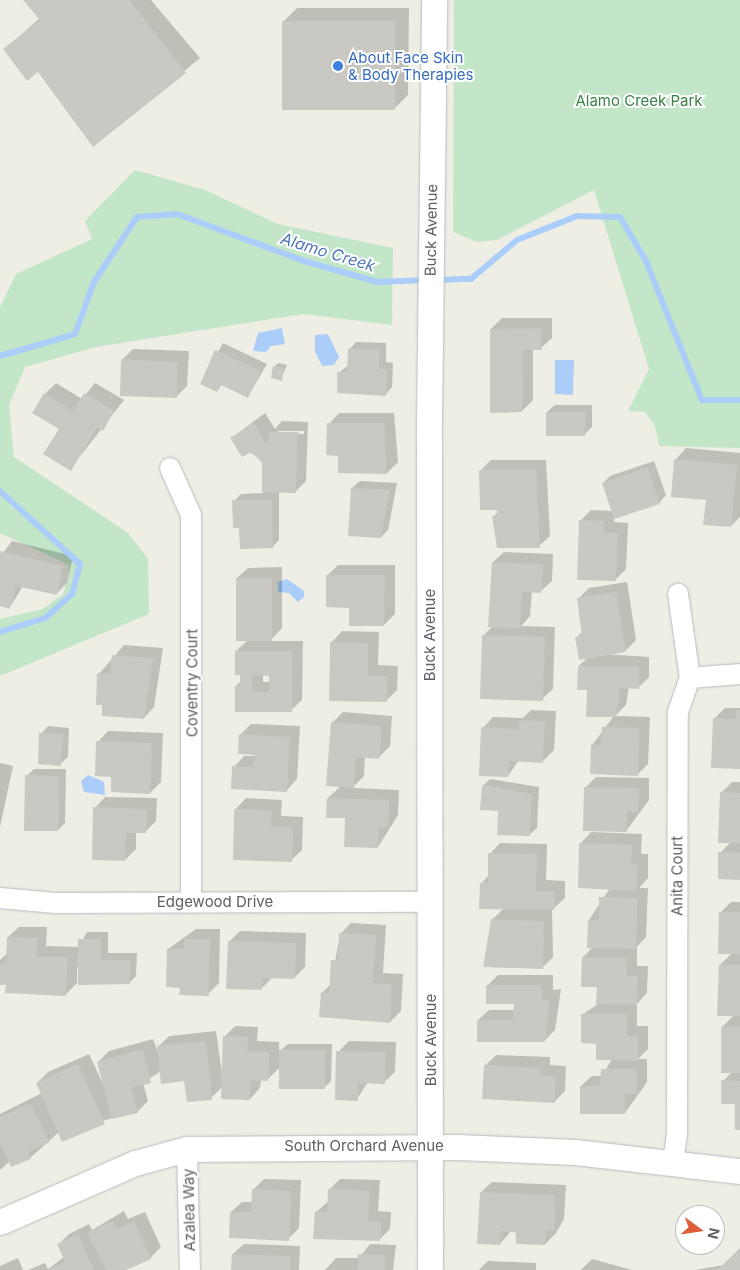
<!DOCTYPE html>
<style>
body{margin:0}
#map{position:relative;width:740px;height:1270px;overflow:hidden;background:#efeee5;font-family:Inter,sans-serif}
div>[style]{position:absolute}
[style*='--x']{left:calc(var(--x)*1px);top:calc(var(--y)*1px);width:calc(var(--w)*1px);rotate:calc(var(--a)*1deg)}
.green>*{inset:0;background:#c3e5c8}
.water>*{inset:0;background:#aacdfa}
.shadow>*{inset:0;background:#0003}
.stream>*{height:6px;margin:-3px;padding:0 3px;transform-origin:3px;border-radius:3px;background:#aacdfa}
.building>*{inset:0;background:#cac8c2}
.roads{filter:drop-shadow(0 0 1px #b8babe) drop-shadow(0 0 1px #b8babe)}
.minor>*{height:20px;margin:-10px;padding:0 10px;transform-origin:10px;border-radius:10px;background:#fff}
.tertiary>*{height:25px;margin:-12.5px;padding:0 12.5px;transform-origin:12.5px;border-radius:12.5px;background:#fff}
.dots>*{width:14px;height:14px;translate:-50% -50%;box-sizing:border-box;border:2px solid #fff;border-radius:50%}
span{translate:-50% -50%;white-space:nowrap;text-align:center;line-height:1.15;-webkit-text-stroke:4px #fff;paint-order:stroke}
.shop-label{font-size:15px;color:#366cbe}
.left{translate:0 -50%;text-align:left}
.park-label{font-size:15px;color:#398045}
.street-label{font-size:15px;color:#5d6065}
.water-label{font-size:16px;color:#4d75bd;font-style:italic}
.north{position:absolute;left:675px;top:1205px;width:50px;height:50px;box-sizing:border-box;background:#fff;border:1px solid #bebfc1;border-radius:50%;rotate:104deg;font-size:14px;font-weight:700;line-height:20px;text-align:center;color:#5d6065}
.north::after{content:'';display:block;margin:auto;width:18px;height:22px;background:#e05c3a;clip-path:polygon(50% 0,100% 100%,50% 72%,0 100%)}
</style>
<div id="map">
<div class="green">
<i style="clip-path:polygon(454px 0,740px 0,740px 448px,659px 446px,655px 426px,645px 412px,628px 411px,649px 369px,594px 190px,497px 240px,477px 242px,453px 232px)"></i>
<i style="clip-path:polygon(135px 170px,205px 190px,278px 224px,393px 248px,392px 325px,303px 314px,96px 347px,25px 367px,9px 405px,14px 457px,128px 533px,148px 559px,149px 614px,0 676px,0 619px,43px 609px,63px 594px,69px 576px,69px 565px,0 533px,0 307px,16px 274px,92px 239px,85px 221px)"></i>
</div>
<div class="water">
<i style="clip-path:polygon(282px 328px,285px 344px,271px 346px,266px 352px,253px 351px,258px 333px)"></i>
<i style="clip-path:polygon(328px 334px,339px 357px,334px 365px,322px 366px,315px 352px,315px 335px)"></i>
<i style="clip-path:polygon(555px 360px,574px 360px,573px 395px,555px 394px)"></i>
<i style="clip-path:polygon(287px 579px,304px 591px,304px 597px,298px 602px,289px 593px,278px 592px,278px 582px)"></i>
<i style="clip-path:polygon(88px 775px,104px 782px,105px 795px,84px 792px,81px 781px)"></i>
</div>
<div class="shadow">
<i style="clip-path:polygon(25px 0,151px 0,200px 58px,94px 145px,38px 71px,5px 49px,40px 18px)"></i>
<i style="clip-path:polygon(297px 8px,409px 8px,408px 95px,394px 109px,283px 22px)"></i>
<i style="clip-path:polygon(502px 318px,552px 318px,552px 338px,541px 348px,533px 349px,533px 400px,522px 411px,491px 329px)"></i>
<i style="clip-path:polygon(356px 342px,386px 343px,386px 362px,393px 363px,392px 387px,385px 395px,338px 373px,349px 365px,349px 350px)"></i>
<i style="clip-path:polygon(223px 343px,267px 364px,248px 396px,223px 384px,217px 390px,201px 383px)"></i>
<i style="clip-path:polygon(133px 349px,189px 351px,187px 386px,176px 397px,122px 360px)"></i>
<i style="clip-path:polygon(278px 363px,287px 365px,281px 379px,275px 366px)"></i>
<i style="clip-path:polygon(56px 383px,82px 399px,95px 383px,124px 400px,70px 469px,60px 428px,45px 394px)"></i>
<i style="clip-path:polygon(555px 405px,592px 405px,592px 427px,585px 434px,547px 412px)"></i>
<i style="clip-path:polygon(evenodd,265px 413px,275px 429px,282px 421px,308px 422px,306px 481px,295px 492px,279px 491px,279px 540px,272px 547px,241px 526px,234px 501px,241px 494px,263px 493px,263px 462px,232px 438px,265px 413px,278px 431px,304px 431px,304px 434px,278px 433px,278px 431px)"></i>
<i style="clip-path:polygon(339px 413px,394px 413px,398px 462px,387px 473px,339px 455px,329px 424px)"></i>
<i style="clip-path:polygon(686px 448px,740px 453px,740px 517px,731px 526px,676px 459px)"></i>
<i style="clip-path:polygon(491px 460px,546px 460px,550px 536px,539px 546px,493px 517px,498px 512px,480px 471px)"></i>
<i style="clip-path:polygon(654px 461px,666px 495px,659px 503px,614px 518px,614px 522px,628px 523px,626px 569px,615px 580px,580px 521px,591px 510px,612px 511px,603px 483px,610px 476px)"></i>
<i style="clip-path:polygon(360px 481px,397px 483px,388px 530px,381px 537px,352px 488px)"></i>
<i style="clip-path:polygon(12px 541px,73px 556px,67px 583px,56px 594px,23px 586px,10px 607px,0 605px,0 557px)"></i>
<i style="clip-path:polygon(504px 552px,553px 554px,552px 581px,541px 591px,532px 591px,530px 616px,521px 626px,555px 627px,553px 689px,542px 699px,483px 636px,493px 626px,493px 562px)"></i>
<i style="clip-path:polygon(338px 565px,395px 565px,395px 614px,384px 625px,350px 606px,327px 576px)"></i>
<i style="clip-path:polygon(evenodd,282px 567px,282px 628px,270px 641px,303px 641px,302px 700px,291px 710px,236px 686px,241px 681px,236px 651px,248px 640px,237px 578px,248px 568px,282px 567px,263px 674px,271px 674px,271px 682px,263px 682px,263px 674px)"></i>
<i style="clip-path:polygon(627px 582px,636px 640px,625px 651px,605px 654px,649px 657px,649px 677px,638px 688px,629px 687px,626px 705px,615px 716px,650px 717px,648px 764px,637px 775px,592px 745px,614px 716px,588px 689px,579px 666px,588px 657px,577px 637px,583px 631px,578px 599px,589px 588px)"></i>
<i style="clip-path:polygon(342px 631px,379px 632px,378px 665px,398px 666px,397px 690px,386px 701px,332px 642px)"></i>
<i style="clip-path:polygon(124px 645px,163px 648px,154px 707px,144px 718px,104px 704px,99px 674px)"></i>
<i style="clip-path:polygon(725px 708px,740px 708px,740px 768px,714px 719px)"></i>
<i style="clip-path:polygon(531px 710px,556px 711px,554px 750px,543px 761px,519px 760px,508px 776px,483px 728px,493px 717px,523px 718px)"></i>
<i style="clip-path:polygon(343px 712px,392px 716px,390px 746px,379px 757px,365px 756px,364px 776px,352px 788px,399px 790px,398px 815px,378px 847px,328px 798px,341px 786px,332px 723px)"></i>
<i style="clip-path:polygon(251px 724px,300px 726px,297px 779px,287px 790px,234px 767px,244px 756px,256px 756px,240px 735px)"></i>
<i style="clip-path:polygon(48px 726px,69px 728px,68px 757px,60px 764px,41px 734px)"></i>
<i style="clip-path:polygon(108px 731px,163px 733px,161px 782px,150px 793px,98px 742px)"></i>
<i style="clip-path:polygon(0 763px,13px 766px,0 827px)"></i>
<i style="clip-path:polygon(34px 769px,66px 769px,65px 823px,58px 830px,27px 776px)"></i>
<i style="clip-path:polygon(596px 777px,649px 778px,649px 800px,626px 831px,585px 788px)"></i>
<i style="clip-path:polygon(490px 779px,539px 787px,537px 828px,529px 835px,499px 810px,483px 786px)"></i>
<i style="clip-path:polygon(732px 782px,740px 782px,740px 878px,720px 853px,731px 842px,721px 793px)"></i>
<i style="clip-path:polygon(105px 797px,157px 798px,156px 821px,145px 832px,136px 832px,136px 849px,125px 860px,95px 808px)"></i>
<i style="clip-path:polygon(246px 798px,282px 800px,281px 816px,303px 817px,302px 850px,291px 860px,236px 809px)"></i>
<i style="clip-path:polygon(591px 832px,642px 834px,641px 854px,648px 854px,648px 878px,639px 888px,648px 888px,646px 937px,637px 947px,637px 966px,648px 966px,647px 993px,637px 1004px,637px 1026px,648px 1026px,648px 1049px,638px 1059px,647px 1059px,647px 1082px,625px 1113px,581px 1086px,592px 1076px,602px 1076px,612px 1059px,582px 1015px,598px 1004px,598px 986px,583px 957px,593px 947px,589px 920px,610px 888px,581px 843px)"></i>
<i style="clip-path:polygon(500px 843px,547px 844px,546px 880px,565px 881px,565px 898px,552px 910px,553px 957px,542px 968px,492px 920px,504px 908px,481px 884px,489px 875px,490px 854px)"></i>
<i style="clip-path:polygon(731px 902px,740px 902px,740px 1129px,736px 1103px,723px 1081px,732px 1072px,722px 1027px,734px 1015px,720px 965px,732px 953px,721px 912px)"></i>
<i style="clip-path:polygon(351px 923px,386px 925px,383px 973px,403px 974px,401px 1011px,390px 1022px,322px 993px,331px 984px,340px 934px)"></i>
<i style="clip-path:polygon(19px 927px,47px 927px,46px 946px,79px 947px,87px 932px,108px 932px,108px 953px,137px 953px,136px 976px,129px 983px,77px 967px,77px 983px,66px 994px,0 983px,0 960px,8px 953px,8px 937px)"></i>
<i style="clip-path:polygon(196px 929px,220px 929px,219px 983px,208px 994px,181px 986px,168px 949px)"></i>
<i style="clip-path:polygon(240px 931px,306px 933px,305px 967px,294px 978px,272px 978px,261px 989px,229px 942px)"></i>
<i style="clip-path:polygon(498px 975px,553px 975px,553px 990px,561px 989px,555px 1030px,544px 1041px,478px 1020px,489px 1010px,515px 1010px,515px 1003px,487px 986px)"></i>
<i style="clip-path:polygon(235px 1026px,258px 1027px,257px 1041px,279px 1042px,279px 1052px,288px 1044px,332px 1044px,331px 1081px,324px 1088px,280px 1067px,267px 1080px,261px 1079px,260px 1088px,250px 1099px,222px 1087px,211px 1098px,185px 1080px,161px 1071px,143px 1083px,148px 1101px,137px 1112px,59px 1132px,30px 1158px,10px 1161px,0 1170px,0 1114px,42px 1093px,37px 1083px,48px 1072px,89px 1054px,103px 1084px,98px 1062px,109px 1051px,153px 1039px,160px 1058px,158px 1047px,169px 1036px,216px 1031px,223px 1080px,225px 1036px)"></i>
<i style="clip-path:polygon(349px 1041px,396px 1042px,395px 1072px,384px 1082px,368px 1082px,357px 1099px,338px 1052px)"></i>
<i style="clip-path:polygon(496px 1055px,550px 1057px,550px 1065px,566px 1066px,565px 1091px,554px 1102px,485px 1066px)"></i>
<i style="clip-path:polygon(264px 1179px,301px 1180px,299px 1228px,288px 1239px,231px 1212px,242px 1202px,253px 1202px,253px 1190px)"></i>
<i style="clip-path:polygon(340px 1179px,380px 1180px,378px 1211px,391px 1212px,390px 1229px,379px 1240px,316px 1212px,329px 1201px,329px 1190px)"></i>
<i style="clip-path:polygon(492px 1182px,566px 1185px,564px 1219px,556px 1233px,545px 1244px,511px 1231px,500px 1244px,481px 1192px)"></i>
<i style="clip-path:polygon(124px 1211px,128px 1219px,145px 1212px,161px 1247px,150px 1258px,123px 1270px,28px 1270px,45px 1263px,48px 1269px,64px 1257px,58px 1245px,69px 1234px,89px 1224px,92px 1230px)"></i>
<i style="clip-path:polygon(244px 1244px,300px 1246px,299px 1270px,232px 1270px,233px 1254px)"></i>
<i style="clip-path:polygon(370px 1244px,396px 1245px,393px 1270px,325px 1270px,336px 1258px,359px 1258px)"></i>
<i style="clip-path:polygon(740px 1248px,740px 1270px,695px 1270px,723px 1265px)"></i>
<i style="clip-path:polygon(18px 1258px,23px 1270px,0 1270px,0 1266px)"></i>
<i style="clip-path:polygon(592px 1259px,632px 1270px,581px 1270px)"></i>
<i style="clip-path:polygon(488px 1261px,536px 1263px,536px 1270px,479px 1270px)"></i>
</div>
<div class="stream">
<i style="--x:435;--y:280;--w:36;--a:-2"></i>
<i style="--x:471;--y:279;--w:60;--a:-40.3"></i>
<i style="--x:517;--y:240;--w:65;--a:-21.8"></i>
<i style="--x:577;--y:216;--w:43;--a:1.3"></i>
<i style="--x:620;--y:217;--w:51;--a:59.4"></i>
<i style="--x:646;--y:261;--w:150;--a:68.1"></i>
<i style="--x:702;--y:400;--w:38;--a:0"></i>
<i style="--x:0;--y:356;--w:78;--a:-16.3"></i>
<i style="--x:75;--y:334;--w:55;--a:-69.9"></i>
<i style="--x:94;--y:282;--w:78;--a:-56.5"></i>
<i style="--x:137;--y:217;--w:40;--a:-4.3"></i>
<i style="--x:177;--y:214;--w:135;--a:20.3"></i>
<i style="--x:304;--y:261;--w:76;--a:16"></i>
<i style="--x:377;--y:282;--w:48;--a:-2.4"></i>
<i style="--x:0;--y:491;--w:108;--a:42.4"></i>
<i style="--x:80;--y:564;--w:31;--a:105"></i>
<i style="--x:72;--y:594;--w:36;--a:138"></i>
<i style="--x:45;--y:618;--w:47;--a:162.7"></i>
</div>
<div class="building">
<i style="clip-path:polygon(23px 0,129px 0,186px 73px,93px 147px,38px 72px,27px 81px,3px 49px,40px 20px)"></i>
<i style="clip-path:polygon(282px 21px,395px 21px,395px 110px,282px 110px)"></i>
<i style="clip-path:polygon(541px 328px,542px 350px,523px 350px,522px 412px,490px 413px,490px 329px)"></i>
<i style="clip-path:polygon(348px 349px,380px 350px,379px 369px,387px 369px,386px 396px,337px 393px,337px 372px,347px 372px)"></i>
<i style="clip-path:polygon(215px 350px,261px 371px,248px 398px,221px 385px,217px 392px,200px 384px)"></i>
<i style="clip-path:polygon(121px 359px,178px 362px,177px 398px,120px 396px)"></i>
<i style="clip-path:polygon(273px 366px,284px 368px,282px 381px,271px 378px)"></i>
<i style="clip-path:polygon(44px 393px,73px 411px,84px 393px,114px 411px,103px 431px,97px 427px,71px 471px,43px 454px,59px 429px,32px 413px)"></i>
<i style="clip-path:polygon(546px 412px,586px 412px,585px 436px,546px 436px)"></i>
<i style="clip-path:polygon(254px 423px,267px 445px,270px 432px,298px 432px,296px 493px,262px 492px,262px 463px,252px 452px,242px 457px,230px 438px)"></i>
<i style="clip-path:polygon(327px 423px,384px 423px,387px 474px,338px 473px,338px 456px,326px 455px)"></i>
<i style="clip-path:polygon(674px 459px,737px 465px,731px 527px,703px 525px,706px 500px,671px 497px)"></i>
<i style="clip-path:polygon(647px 467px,660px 504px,614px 519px,602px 483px)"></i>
<i style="clip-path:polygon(479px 470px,536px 470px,540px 548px,497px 548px,492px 516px,497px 516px,497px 510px,480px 510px)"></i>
<i style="clip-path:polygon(351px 488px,390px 490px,381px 538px,348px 536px)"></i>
<i style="clip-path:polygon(232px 500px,272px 500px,273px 548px,240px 549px,239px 528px,233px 528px)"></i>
<i style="clip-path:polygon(579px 520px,604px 521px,604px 533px,618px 533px,616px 581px,577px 580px)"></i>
<i style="clip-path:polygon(0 551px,63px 566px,57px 595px,16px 586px,10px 609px,0 606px)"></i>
<i style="clip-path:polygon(492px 562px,543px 564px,541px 593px,522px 592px,520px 628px,488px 627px)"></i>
<i style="clip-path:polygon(326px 575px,385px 575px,384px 626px,349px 626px,349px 608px,326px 607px)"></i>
<i style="clip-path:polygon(236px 578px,272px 578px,272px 641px,236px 641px)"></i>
<i style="clip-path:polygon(616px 592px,626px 652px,579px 660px,575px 637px,582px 636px,577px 598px)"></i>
<i style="clip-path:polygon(482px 635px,545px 637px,543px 701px,480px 699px)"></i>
<i style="clip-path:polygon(330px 642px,368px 643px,368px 676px,387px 676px,387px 702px,329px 701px)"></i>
<i style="clip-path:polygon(evenodd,235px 651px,292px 651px,292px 712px,235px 712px,235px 686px,240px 686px,240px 675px,235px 675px,235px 651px,252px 675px,269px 676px,269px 692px,252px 692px,252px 675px)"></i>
<i style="clip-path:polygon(112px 655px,153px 658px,144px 719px,102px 716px,102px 705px,96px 705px,97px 673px,110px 674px)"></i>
<i style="clip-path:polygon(578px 666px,639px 667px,639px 689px,620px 688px,616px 717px,586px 717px,587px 690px,577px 690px)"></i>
<i style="clip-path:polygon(736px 710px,740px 710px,740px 769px,711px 768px,713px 718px,736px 719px)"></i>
<i style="clip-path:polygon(519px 720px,545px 721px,543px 763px,509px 761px,508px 777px,479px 776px,481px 727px,519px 729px)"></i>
<i style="clip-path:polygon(331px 722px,382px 726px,379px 759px,356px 757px,354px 788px,326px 786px)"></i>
<i style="clip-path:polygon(602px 727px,639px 728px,638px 776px,590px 774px,591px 744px,601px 745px)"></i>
<i style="clip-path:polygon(39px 733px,63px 734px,61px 766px,38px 764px)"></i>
<i style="clip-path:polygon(239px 734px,290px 737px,287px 792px,231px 789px,232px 766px,254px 767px,255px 755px,238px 754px)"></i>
<i style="clip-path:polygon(96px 741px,152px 743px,150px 794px,111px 792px,111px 777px,95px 776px)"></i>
<i style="clip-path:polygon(25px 775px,59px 776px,58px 831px,24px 831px)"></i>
<i style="clip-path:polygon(482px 785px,532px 794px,530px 836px,497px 835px,498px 811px,480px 810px)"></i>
<i style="clip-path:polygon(584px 787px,639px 788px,638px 812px,627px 811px,627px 832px,583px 831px)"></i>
<i style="clip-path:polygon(720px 792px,740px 793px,740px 843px,718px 843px)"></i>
<i style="clip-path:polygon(327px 798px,389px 800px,388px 827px,379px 827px,378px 848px,344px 847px,345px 818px,326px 818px)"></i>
<i style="clip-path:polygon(93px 807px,147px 809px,146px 833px,126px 833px,125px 861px,92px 860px)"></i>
<i style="clip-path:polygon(234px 809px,272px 810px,271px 826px,293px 827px,292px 862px,233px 860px)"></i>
<i style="clip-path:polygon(579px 843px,632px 845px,631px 864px,638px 865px,637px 891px,578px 888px)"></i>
<i style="clip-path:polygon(718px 852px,740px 853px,740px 880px,718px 879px)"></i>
<i style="clip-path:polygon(488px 853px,537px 854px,536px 891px,555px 891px,554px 910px,479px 909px,480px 883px,488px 883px)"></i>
<i style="clip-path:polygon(599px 897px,637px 898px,636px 949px,587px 948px,588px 920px,599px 920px)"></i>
<i style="clip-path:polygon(719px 912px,740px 912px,740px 954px,718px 954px)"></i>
<i style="clip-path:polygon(491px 919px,544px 921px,543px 969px,483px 967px)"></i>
<i style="clip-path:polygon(339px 933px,376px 935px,373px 983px,392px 984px,390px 1023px,319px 1017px,321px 992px,329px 993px,331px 960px,338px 960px)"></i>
<i style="clip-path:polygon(7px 937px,37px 938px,36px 957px,68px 957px,66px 996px,5px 993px,6px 985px,0 985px,0 963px,6px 963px)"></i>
<i style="clip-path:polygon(78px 939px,101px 939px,101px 960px,130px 960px,130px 984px,78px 985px)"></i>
<i style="clip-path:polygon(184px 939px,210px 939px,209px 996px,179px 995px,180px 988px,166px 987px,167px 949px,184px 949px)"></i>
<i style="clip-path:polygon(228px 941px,296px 943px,295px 979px,262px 978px,262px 990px,226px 989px)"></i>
<i style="clip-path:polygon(582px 957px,627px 958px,626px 976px,638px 976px,637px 1005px,596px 1004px,597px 987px,581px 987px)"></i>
<i style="clip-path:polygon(719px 965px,740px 965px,740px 1016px,717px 1016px)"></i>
<i style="clip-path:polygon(486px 985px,542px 985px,542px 1000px,550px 1000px,545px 1042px,477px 1042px,477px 1020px,513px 1020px,514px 1004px,486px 1004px)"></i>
<i style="clip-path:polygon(581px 1014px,627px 1014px,627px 1036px,638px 1036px,638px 1061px,596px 1060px,596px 1044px,581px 1043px)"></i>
<i style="clip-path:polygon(740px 1026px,740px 1073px,721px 1073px,721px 1027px)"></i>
<i style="clip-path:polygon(223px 1036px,248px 1037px,247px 1051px,269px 1052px,268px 1081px,251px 1080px,250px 1100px,221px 1099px)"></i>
<i style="clip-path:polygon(206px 1041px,212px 1100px,187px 1102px,184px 1081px,161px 1084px,157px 1046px)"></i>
<i style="clip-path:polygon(143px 1049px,151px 1083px,131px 1088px,138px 1113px,112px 1119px,97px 1062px)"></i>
<i style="clip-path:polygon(279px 1050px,325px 1050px,325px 1089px,279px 1089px)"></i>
<i style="clip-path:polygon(336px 1051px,386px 1052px,385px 1084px,358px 1083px,358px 1101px,335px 1100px)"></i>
<i style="clip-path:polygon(78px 1064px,105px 1124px,62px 1142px,36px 1083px)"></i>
<i style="clip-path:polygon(484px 1065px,540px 1068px,540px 1076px,556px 1076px,555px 1103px,482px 1099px)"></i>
<i style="clip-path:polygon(601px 1069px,637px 1069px,637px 1094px,625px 1094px,625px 1114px,580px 1114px,580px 1086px,600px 1086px)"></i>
<i style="clip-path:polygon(721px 1080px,740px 1081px,740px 1130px,735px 1130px,735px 1104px,721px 1104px)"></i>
<i style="clip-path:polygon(30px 1103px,50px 1142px,28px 1152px,31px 1159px,11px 1167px,0 1142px,0 1117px)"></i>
<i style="clip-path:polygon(252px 1189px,291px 1191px,289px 1241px,229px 1238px,230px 1212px,251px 1212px)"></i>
<i style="clip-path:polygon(328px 1189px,370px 1191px,368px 1222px,381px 1222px,380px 1241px,313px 1239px,315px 1211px,327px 1212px)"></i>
<i style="clip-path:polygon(480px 1192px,555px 1195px,554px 1231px,546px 1230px,545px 1245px,516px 1244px,516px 1232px,501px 1231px,500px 1245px,477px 1244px)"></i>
<i style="clip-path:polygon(113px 1221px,117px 1229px,134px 1221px,151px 1259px,126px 1270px,106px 1270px,87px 1233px)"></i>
<i style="clip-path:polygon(78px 1234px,94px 1270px,46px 1270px,65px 1262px,57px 1244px)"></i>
<i style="clip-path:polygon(740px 1249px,740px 1270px,717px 1270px)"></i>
<i style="clip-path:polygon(232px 1254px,290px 1256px,290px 1270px,231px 1270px)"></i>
<i style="clip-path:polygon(358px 1254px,385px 1255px,385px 1270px,358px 1270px)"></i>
</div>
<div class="roads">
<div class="minor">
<i style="--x:170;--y:468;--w:51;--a:65.9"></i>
<i style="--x:191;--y:515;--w:387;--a:90"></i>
<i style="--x:690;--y:678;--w:50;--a:-4.6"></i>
<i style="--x:0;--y:898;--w:55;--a:5.2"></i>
<i style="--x:55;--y:903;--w:376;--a:-0.2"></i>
<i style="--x:187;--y:1149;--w:121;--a:88.6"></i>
<i style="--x:673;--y:1162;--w:29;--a:-82"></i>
<i style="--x:677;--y:1133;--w:421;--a:-89.9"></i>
<i style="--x:678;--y:712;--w:36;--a:-71"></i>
<i style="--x:690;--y:678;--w:85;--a:-98.1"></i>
</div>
<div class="tertiary">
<i style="--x:0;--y:1222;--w:147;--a:-23.6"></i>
<i style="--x:135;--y:1163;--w:54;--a:-15.1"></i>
<i style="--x:187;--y:1149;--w:271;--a:-0.4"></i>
<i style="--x:458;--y:1147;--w:117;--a:2.4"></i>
<i style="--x:575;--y:1152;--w:166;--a:6.6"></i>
<i style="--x:430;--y:1270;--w:849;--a:-90.07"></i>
<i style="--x:429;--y:421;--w:421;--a:-89.3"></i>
</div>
</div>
<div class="dots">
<i style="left:338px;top:66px;background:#3f7fe0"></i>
</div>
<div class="shop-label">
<span class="left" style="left:348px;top:66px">About Face Skin<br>&amp; Body Therapies</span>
</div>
<div class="park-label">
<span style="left:639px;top:101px">Alamo Creek Park</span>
</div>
<div class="street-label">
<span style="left:431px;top:230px;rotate:-89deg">Buck Avenue</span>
<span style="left:430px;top:635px;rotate:-90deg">Buck Avenue</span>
<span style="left:192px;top:683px;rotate:-90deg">Coventry Court</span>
<span style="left:677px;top:876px;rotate:-90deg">Anita Court</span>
<span style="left:215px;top:902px">Edgewood Drive</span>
<span style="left:431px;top:1040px;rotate:-90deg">Buck Avenue</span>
<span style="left:364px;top:1146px">South Orchard Avenue</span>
<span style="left:189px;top:1210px;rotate:-91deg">Azalea Way</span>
</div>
<div class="water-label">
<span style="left:328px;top:252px;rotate:17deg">Alamo Creek</span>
</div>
<div class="north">N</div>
</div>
